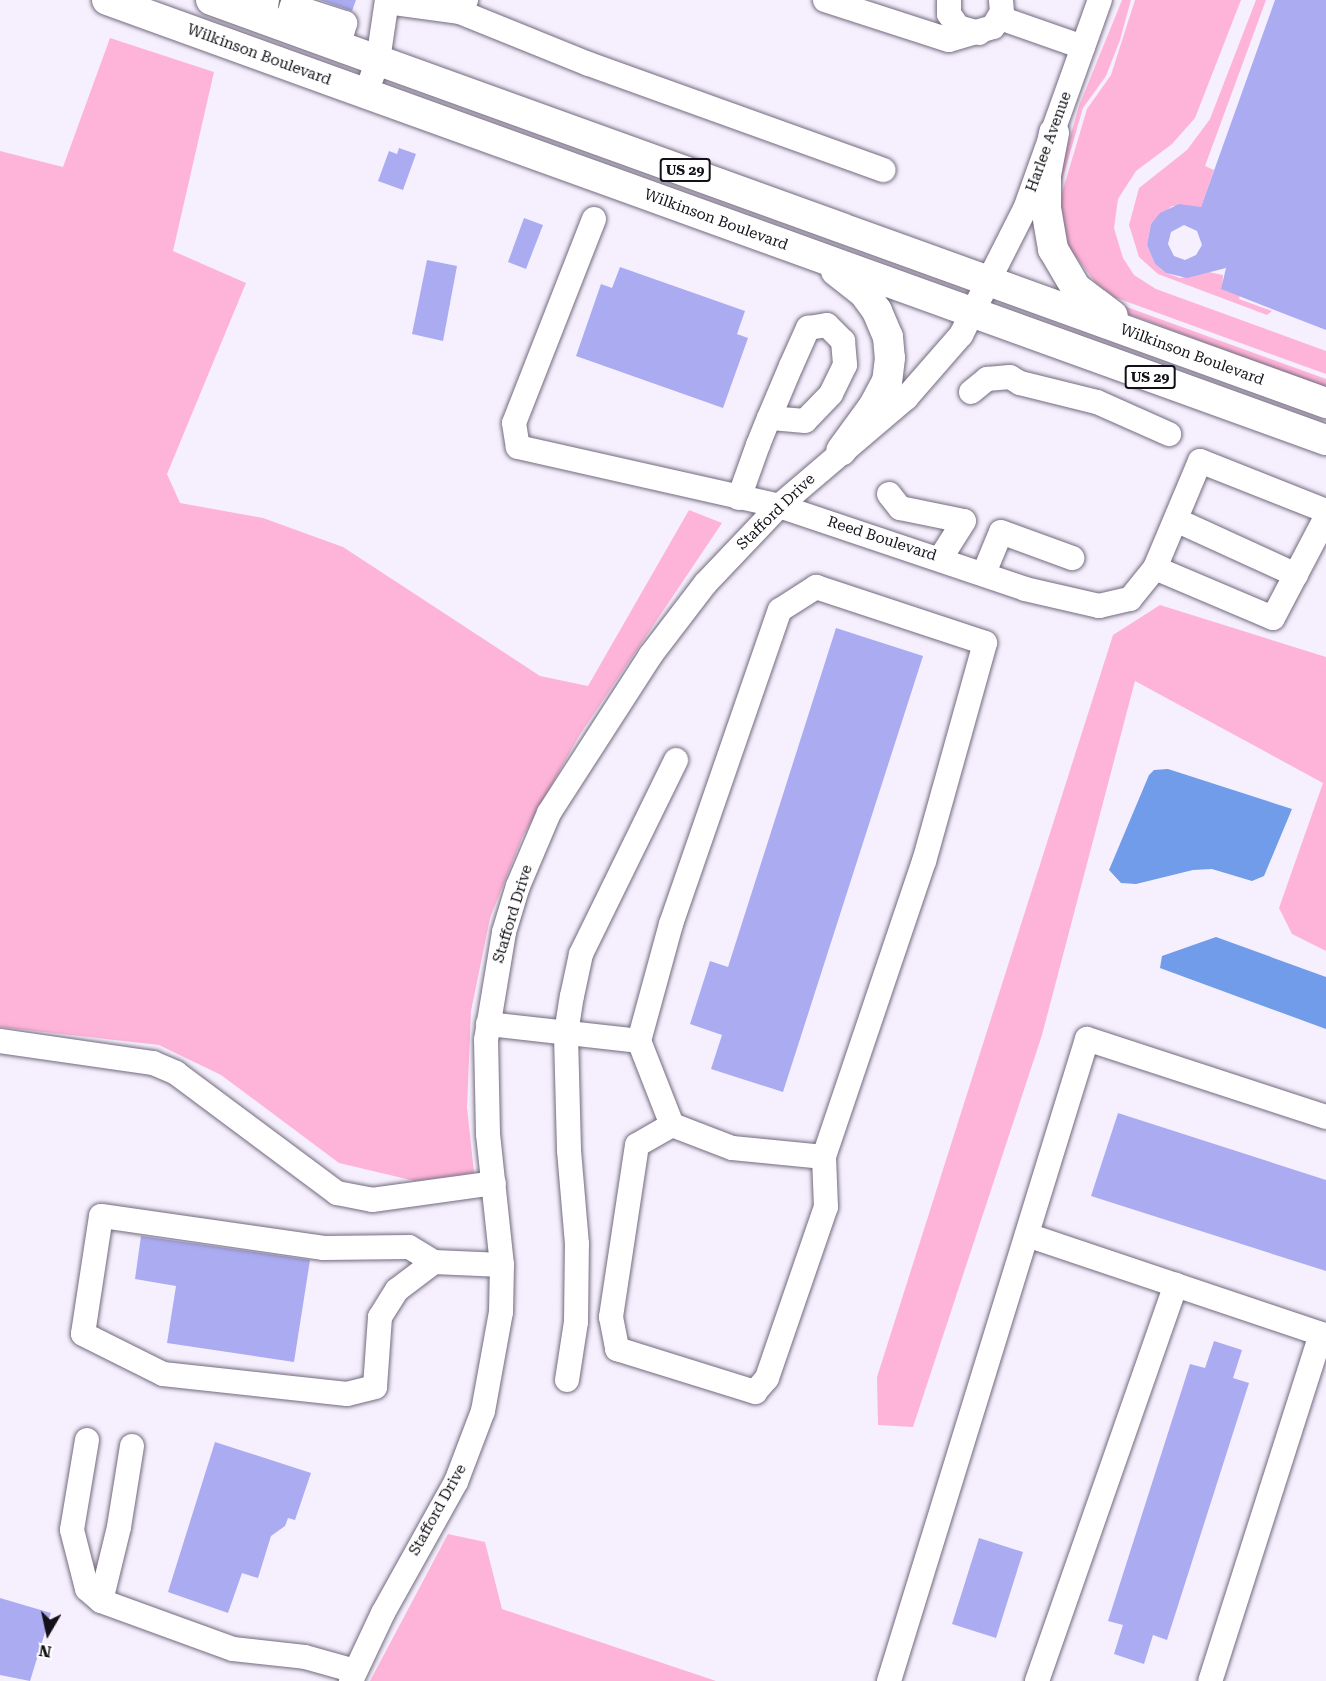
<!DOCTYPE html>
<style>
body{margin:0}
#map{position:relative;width:1326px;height:1681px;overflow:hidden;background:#f6f0fe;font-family:"Roboto Serif",serif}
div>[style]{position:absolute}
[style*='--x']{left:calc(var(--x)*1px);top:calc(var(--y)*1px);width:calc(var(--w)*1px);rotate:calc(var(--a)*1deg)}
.green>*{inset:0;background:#feb4d8}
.water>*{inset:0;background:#709ce9}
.building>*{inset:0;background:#aaabf1}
.roads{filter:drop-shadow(0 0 2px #726a7e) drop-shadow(0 0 2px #726a7e)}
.minor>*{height:24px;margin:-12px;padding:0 12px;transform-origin:12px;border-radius:12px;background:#fff}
.major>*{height:30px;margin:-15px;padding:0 15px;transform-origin:15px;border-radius:15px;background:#fff}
span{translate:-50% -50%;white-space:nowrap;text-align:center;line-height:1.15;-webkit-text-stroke:5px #fff;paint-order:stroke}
.shield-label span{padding:2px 4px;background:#fff;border:2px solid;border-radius:4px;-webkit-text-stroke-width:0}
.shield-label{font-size:14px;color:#131017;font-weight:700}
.street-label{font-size:15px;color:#131017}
.north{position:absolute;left:18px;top:1603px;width:60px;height:60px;-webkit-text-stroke:4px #fff;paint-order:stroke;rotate:189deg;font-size:16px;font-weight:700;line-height:24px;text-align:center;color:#131017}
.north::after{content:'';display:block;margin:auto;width:21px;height:27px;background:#131017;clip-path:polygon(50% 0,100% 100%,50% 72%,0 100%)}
</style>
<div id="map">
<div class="green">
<i style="clip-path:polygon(1122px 0,1131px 0,1120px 40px,1106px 76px,1083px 108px,1059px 191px,1056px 186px,1079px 106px)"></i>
<i style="clip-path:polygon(1135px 0,1241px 0,1195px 118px,1172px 144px,1136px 171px,1118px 199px,1114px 228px,1123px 258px,1134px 275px,1156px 289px,1326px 351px,1326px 374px,1114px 297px,1096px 283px,1069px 248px,1060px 210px,1062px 193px,1087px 109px,1111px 75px)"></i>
<i style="clip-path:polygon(1256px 0,1266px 0,1205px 166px,1214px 170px,1201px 207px,1243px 222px,1194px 206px,1172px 206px,1151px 224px,1147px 245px,1155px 264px,1166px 273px,1180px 278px,1209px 272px,1223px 275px,1222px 289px,1237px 295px,1243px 286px,1239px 299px,1272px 311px,1267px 315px,1158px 274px,1139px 257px,1129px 225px,1139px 188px,1187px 150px,1210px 119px)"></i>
<i style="clip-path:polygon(110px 38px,214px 72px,173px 251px,246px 283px,167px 474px,180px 503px,263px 518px,343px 547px,540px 676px,588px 686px,689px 510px,722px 523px,579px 736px,522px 838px,490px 918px,471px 1011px,467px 1107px,474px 1173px,415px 1181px,339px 1163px,221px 1075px,159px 1045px,0 1027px,0 151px,63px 167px)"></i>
<i style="clip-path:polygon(1081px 274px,1121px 305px,1326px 379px,1326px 388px,1118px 310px)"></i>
<i style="clip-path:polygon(1160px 605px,1326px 657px,1326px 951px,1292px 934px,1279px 908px,1323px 783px,1135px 681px,1042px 1035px,913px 1427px,878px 1425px,877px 1377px,1113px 635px)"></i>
<i style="clip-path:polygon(448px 1534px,485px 1542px,502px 1609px,716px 1681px,370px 1681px)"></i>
</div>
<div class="water">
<i style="clip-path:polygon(1168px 769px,1292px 809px,1264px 876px,1252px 881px,1212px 869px,1193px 870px,1136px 884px,1121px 883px,1109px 870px,1149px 775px,1154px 770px)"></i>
<i style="clip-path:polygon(1216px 937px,1326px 977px,1326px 1029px,1160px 968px,1162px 956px)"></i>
</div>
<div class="building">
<i style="clip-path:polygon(320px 0,356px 0,352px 11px)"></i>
<i style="clip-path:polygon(evenodd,1275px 0,1326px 0,1326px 330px,1221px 289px,1226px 268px,1187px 278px,1166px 273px,1155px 264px,1147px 245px,1151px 224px,1160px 213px,1179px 204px,1201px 207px,1275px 0,1184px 225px,1197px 231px,1202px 245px,1196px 255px,1185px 260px,1174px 256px,1168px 244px,1171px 232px,1184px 225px)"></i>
<i style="clip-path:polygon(399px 148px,416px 154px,403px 190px,378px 181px,389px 151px,397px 154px)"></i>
<i style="clip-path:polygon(524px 218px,543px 225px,526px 269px,508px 262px)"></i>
<i style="clip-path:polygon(427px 260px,457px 266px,443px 341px,412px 334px)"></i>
<i style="clip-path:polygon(620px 267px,745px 311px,737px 334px,748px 338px,723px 408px,576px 356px,601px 284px,612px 288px)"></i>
<i style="clip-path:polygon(836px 628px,923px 656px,783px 1092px,711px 1069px,722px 1035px,690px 1024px,710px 961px,728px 967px)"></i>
<i style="clip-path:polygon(1118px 1113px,1326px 1180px,1326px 1271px,1091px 1196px)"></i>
<i style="clip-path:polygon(141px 1236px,310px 1260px,294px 1362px,167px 1343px,176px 1286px,135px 1279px)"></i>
<i style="clip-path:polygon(1214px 1341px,1242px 1350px,1233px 1378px,1249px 1383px,1167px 1640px,1153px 1635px,1144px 1664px,1114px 1654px,1123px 1625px,1108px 1621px,1190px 1364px,1205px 1368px)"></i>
<i style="clip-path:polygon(215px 1442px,311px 1473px,295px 1520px,288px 1518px,285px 1526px,271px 1536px,258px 1578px,242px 1573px,228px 1613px,168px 1592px)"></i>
<i style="clip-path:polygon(979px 1538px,1023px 1552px,996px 1638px,952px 1624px)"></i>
<i style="clip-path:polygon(0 1598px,51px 1613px,30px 1681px,0 1675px)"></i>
</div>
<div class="roads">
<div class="minor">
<i style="--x:466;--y:0;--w:13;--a:117"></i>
<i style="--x:460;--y:12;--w:139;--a:22"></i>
<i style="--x:589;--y:64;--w:313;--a:19.8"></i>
<i style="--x:825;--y:0;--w:130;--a:17.9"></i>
<i style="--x:949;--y:40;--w:46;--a:-16.5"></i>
<i style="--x:993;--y:27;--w:17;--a:-59"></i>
<i style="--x:1002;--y:12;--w:12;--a:-95"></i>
<i style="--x:949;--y:0;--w:14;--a:90"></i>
<i style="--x:949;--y:14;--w:16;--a:55"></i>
<i style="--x:958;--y:27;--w:22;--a:16"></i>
<i style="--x:387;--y:2;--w:74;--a:7.8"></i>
<i style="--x:1000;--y:18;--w:88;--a:19.3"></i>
<i style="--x:264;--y:19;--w:19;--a:-81"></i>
<i style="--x:285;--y:26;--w:21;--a:-71"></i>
<i style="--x:292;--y:6;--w:56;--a:17.8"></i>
<i style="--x:345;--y:23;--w:24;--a:105"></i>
<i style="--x:366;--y:93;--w:35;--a:-70"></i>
<i style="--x:378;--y:60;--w:61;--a:-81.5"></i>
<i style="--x:594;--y:219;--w:219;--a:111.4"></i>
<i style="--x:514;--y:423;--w:24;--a:81"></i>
<i style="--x:518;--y:447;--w:268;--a:12.7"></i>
<i style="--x:779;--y:506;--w:260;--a:18.6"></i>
<i style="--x:1025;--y:589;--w:76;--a:12.9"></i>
<i style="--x:1099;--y:606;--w:32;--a:-13"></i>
<i style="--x:1130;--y:599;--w:40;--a:-51"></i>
<i style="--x:1155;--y:568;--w:116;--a:-67.2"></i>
<i style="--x:1200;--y:461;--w:136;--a:21.6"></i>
<i style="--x:971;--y:392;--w:21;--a:-39"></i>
<i style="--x:987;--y:379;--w:23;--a:-5"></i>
<i style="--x:1010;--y:377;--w:12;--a:31"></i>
<i style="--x:1020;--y:383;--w:79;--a:13.9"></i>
<i style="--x:1097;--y:402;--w:79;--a:24"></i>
<i style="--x:889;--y:494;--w:18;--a:52"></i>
<i style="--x:900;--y:508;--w:65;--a:11.5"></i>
<i style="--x:964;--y:521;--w:45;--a:122.3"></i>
<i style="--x:739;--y:498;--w:56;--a:-70.3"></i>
<i style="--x:758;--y:445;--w:29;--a:-68"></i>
<i style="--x:769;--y:418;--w:56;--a:-67.1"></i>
<i style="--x:791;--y:366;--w:42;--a:-65.9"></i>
<i style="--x:808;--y:328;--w:19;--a:-9"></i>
<i style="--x:827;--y:325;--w:23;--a:45"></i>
<i style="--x:843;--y:341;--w:24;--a:85"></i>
<i style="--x:845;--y:365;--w:32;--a:116"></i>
<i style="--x:831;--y:394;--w:37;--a:134"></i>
<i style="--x:805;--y:421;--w:36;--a:-175"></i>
<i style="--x:1176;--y:520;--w:132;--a:24.6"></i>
<i style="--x:1155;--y:568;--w:128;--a:23"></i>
<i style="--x:1273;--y:618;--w:114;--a:-62.3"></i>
<i style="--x:984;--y:573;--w:44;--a:-67.5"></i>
<i style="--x:1001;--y:532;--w:76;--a:20.1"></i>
<i style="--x:488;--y:1024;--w:152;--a:6.4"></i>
<i style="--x:639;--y:1041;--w:121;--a:-74.7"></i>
<i style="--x:671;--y:924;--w:332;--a:-70.9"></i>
<i style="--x:780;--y:610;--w:43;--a:-32.6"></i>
<i style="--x:816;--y:587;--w:178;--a:18.3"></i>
<i style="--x:985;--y:643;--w:226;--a:105.6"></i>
<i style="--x:924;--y:861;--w:312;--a:108.7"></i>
<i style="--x:824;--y:1157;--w:92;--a:-174.4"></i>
<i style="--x:732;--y:1148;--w:64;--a:-159"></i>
<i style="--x:672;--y:1125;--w:90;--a:-111.4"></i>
<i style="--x:0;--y:1041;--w:155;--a:8.2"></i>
<i style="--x:153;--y:1063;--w:25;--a:23"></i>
<i style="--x:176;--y:1073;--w:201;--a:36.7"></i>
<i style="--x:337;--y:1193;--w:36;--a:11"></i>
<i style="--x:372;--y:1200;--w:123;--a:-7.9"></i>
<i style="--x:672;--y:1125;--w:40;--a:150.3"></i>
<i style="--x:637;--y:1145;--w:174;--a:98.6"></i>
<i style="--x:611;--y:1317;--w:33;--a:79"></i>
<i style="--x:617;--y:1349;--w:145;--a:17.3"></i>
<i style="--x:755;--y:1392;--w:18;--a:-49"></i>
<i style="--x:767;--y:1378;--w:181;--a:-71"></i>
<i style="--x:826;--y:1207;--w:50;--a:-92.3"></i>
<i style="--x:1027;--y:1235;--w:310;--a:18.6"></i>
<i style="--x:1321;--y:1334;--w:364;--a:107.7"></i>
<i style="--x:434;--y:1262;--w:29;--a:-149"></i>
<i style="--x:409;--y:1247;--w:85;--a:179.3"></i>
<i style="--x:324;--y:1248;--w:225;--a:-171.8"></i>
<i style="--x:101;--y:1216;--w:119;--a:98.7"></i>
<i style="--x:83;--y:1334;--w:89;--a:26.6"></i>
<i style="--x:163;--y:1374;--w:185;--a:6.2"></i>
<i style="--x:347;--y:1394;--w:29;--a:-14"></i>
<i style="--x:375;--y:1387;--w:70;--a:-85.9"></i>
<i style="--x:380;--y:1317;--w:32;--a:-58"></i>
<i style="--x:397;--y:1290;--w:46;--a:-37.1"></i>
<i style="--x:434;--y:1262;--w:68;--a:2.5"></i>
<i style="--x:567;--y:1380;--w:59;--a:-81.2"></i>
<i style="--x:576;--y:1322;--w:78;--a:-89.3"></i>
<i style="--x:577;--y:1244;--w:94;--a:-94.9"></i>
<i style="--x:569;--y:1150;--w:117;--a:-91.5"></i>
<i style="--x:566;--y:1033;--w:37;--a:-81"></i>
<i style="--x:572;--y:996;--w:43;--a:-77.9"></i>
<i style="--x:581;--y:954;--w:216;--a:-63.9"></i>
<i style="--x:87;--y:1440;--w:91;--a:99.5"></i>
<i style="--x:72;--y:1530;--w:61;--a:75.7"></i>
<i style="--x:87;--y:1589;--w:18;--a:41"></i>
<i style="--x:101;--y:1601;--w:140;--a:20"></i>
<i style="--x:233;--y:1649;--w:72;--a:6.3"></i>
<i style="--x:305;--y:1657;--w:52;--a:15.6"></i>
<i style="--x:101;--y:1601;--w:76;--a:-76.3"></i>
<i style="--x:119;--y:1527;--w:82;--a:-80.9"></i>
<i style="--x:351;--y:1681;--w:75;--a:-64.8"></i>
<i style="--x:383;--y:1613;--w:150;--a:-60.9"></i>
<i style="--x:456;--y:1482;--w:76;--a:-69.2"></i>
<i style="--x:483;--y:1411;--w:101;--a:-79.7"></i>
<i style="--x:501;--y:1312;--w:47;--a:-88.8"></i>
<i style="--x:502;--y:1265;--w:132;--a:-96.1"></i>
<i style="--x:488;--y:1134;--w:94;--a:-91.2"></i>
<i style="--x:486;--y:1040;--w:109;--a:-80.5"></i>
<i style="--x:504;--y:932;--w:48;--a:-73.1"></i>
<i style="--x:518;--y:886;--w:79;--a:-67"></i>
<i style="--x:549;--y:813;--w:187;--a:-57.2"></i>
<i style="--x:650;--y:656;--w:91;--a:-52.6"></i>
<i style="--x:705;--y:584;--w:108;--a:-46.5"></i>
<i style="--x:779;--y:506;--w:167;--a:-40.4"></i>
<i style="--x:906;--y:398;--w:84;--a:-48.9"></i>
<i style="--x:961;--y:335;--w:141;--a:-63.1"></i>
<i style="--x:1025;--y:209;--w:222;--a:-70.3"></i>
<i style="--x:889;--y:1681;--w:672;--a:-72.86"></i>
<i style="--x:1087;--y:1039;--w:251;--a:18.1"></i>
<i style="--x:1037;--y:1681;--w:420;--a:-70.7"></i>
</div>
<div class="major">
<i style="--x:107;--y:0;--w:1296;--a:19.85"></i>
<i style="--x:211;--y:0;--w:1186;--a:19.87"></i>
<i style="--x:1054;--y:133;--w:43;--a:100.8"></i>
<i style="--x:1046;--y:175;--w:33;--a:90"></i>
<i style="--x:1046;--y:208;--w:42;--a:80.3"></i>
<i style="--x:1053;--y:249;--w:45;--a:59.5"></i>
<i style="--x:1076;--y:288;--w:46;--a:37.1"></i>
<i style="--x:836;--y:271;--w:36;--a:38"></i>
<i style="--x:864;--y:293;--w:22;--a:54"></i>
<i style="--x:877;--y:311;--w:28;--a:67"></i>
<i style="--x:888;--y:337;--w:21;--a:85"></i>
<i style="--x:890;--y:358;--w:23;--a:97"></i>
<i style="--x:887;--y:381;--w:30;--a:118"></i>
<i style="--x:873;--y:407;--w:54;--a:126"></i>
</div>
</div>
<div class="shield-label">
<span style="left:685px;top:170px">US 29</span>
<span style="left:1150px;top:377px">US 29</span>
</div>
<div class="street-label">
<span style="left:259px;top:55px;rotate:20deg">Wilkinson Boulevard</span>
<span style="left:1049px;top:142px;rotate:-70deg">Harlee Avenue</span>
<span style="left:716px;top:220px;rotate:20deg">Wilkinson Boulevard</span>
<span style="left:1192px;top:355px;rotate:20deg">Wilkinson Boulevard</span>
<span style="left:776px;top:512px;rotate:-44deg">Stafford Drive</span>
<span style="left:882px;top:539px;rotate:18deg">Reed Boulevard</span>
<span style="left:513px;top:914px;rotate:-73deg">Stafford Drive</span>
<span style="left:438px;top:1510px;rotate:-61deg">Stafford Drive</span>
</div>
<div class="north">N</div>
</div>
